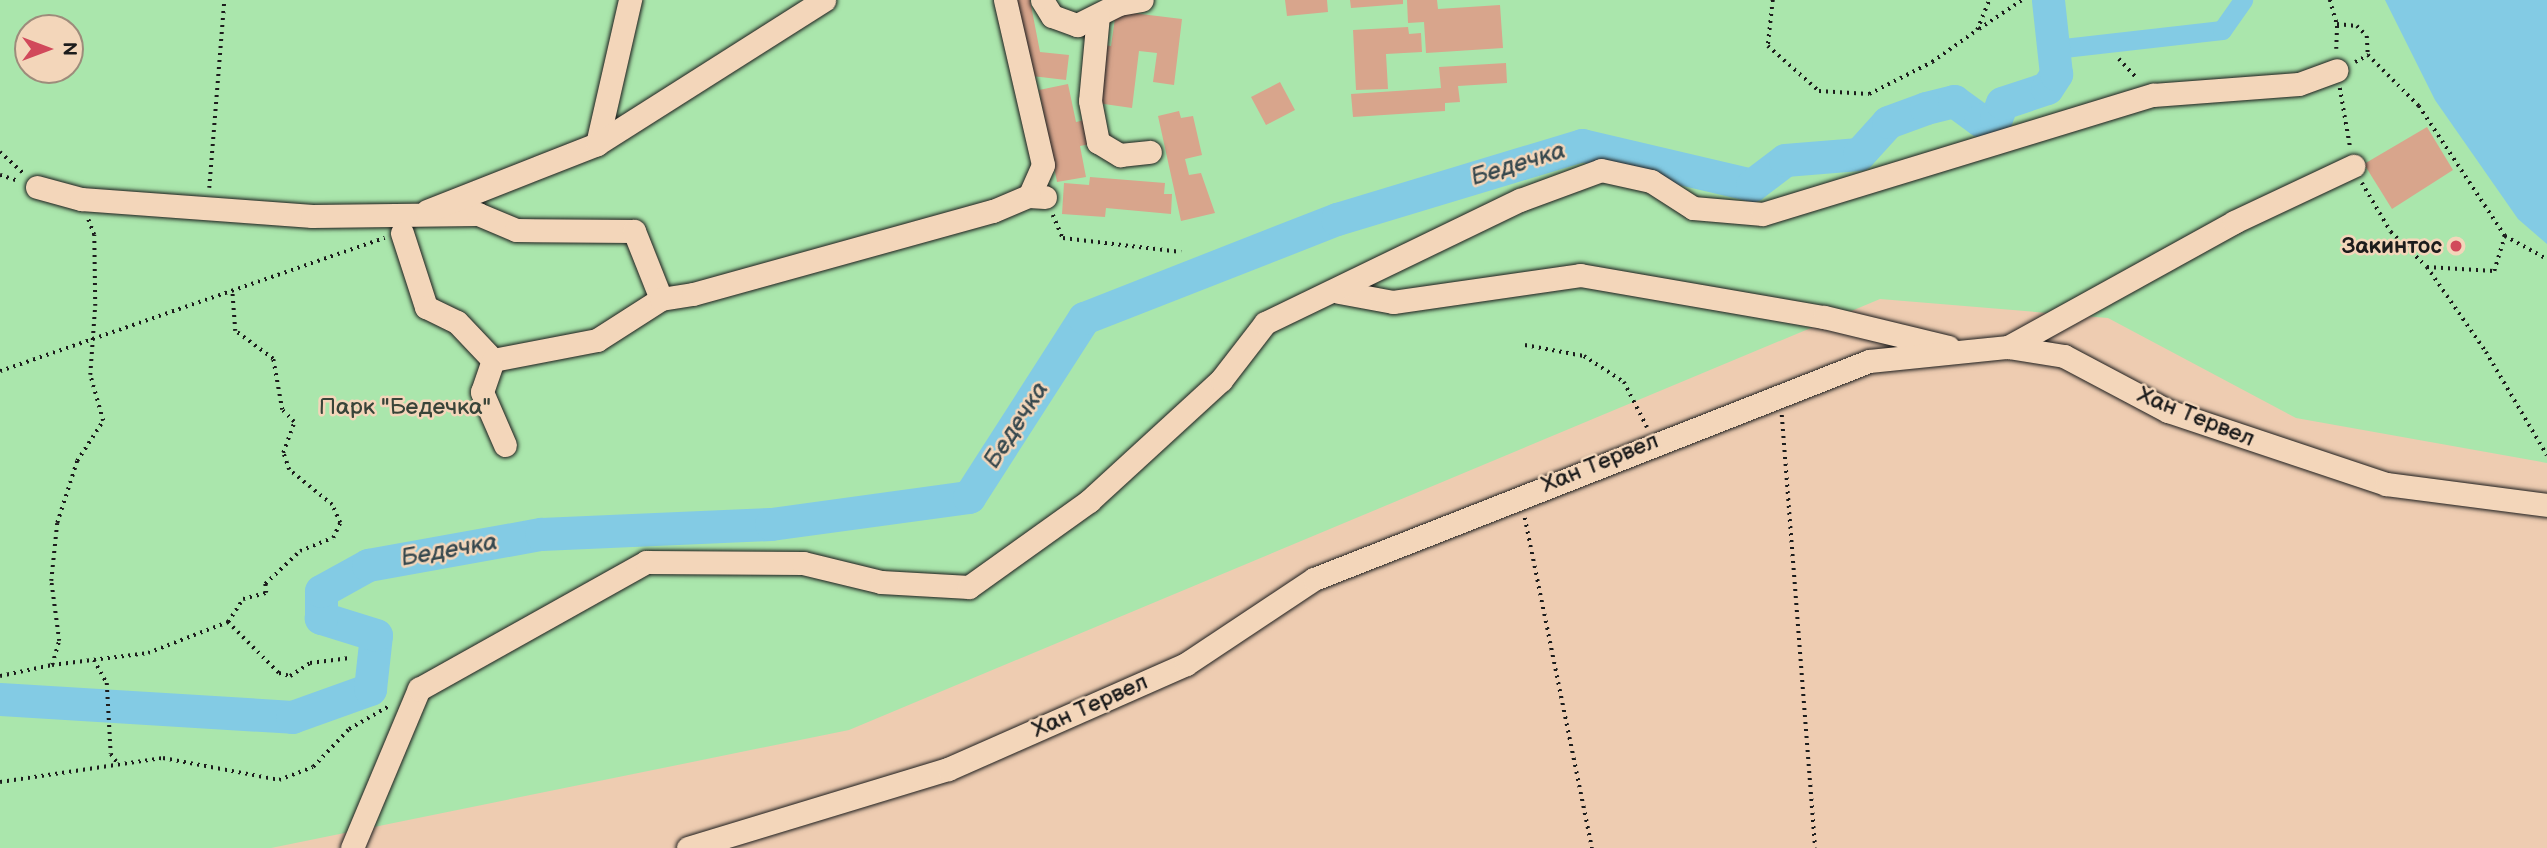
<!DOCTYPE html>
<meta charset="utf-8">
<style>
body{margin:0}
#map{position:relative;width:2547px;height:848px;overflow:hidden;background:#eeccb1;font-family:"Balsamiq Sans",sans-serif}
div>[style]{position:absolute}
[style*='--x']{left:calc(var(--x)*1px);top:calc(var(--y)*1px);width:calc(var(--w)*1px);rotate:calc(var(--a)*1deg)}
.green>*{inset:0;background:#aae6ac}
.water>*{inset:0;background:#83cbe4}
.canal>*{height:19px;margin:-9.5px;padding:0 9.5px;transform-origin:9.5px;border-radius:9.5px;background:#83cbe4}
.river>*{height:33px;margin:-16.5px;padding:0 16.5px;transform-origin:16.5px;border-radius:16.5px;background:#83cbe4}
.building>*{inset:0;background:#d8a58c}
.path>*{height:3.5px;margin-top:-1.75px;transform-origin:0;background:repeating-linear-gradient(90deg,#1c1c1c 0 2px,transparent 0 7px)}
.roads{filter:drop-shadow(0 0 2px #1c1c1c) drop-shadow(0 0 2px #1c1c1c)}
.minor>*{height:23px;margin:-11.5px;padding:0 11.5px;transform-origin:11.5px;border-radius:11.5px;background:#f3d6ba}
.dots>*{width:19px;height:19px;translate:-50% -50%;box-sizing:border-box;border:4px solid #f3d6ba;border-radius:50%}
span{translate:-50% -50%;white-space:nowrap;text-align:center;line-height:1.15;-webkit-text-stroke:5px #f3d6ba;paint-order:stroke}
.poi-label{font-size:23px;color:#1c1c1c;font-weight:700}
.right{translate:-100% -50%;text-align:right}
.park-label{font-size:23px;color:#384439}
.street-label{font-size:23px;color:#1c1c1c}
.water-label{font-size:24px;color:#36484e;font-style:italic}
.north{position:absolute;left:14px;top:14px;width:70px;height:70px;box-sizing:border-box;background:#f3d6ba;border:2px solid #9d8c7b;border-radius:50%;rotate:90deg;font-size:19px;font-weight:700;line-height:28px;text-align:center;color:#1c1c1c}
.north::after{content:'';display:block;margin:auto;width:24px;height:32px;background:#d1495b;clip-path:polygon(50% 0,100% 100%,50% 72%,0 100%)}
</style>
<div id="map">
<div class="green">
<i style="clip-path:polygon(evenodd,0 0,2547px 0,2547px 463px,2296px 418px,2108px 318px,1880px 299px,849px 730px,271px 848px,0 848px,0 0,28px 28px,70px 28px,70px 70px,28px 70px,28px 28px)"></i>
</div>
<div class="water">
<i style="clip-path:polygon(2385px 0,2547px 0,2547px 244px,2518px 219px,2435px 100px)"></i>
</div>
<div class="canal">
<i style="--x:2055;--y:49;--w:168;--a:-6.5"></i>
<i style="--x:2222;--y:30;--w:37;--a:-55"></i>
</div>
<div class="river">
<i style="--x:0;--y:699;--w:293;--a:3.5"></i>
<i style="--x:292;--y:717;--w:83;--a:-19.7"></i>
<i style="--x:370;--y:689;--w:54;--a:-83.7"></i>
<i style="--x:376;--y:635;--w:58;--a:-162.8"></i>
<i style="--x:321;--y:618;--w:27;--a:-90"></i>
<i style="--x:321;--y:591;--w:54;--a:-29"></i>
<i style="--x:368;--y:565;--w:176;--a:-10.2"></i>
<i style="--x:541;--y:534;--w:230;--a:-2.5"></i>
<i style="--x:771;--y:524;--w:200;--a:-7.8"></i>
<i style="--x:969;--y:497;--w:213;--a:-57.3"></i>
<i style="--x:1084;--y:318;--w:272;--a:-21.4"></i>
<i style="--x:1337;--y:219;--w:256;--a:-16.8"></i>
<i style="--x:1582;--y:145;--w:175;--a:13.2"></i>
<i style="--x:1752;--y:185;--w:41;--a:-37.1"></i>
<i style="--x:1785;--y:160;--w:74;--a:-4.6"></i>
<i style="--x:1859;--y:154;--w:43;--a:-47.8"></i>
<i style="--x:1888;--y:122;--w:40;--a:-20.2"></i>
<i style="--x:1926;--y:108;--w:29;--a:-14"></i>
<i style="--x:1954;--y:101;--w:32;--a:36"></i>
<i style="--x:1980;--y:120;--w:16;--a:-7"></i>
<i style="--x:1996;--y:118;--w:16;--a:-68"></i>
<i style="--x:2002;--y:103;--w:47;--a:-18.4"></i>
<i style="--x:2047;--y:88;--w:17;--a:-57"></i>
<i style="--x:2056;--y:74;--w:74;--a:-96.2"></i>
</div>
<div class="building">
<i style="clip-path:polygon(1014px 0,1030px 0,1040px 52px,1069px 55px,1066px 80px,1032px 76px)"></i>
<i style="clip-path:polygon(1285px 0,1327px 0,1328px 12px,1287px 16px)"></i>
<i style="clip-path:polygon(1350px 0,1403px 0,1403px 4px,1351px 8px)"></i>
<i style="clip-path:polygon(1407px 0,1437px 0,1438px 9px,1500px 5px,1503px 48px,1426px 53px,1424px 22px,1408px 23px)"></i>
<i style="clip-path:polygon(1116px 11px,1182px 19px,1174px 85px,1153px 82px,1157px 53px,1139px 51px,1132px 108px,1097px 103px,1104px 45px,1111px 46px)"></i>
<i style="clip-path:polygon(1408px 27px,1409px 34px,1421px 33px,1422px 52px,1386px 54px,1388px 89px,1356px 90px,1353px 30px)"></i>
<i style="clip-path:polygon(1506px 63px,1507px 83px,1458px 86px,1460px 102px,1445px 103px,1445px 111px,1353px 117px,1351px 94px,1441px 88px,1439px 67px)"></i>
<i style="clip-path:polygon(1280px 82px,1295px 110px,1266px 125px,1251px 97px)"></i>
<i style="clip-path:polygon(1068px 84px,1076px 122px,1085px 120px,1090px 144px,1080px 146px,1086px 177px,1057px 182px,1039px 90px)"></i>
<i style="clip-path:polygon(1179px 111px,1181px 118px,1193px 116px,1202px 155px,1185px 159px,1189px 175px,1201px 173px,1215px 213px,1181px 221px,1158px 116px)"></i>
<i style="clip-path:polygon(2427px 127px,2453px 170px,2392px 209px,2364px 164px)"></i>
<i style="clip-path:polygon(1090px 177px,1165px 183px,1164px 194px,1172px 194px,1171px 214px,1106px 208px,1105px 217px,1062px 214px,1064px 183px,1089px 185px)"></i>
</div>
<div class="path">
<i style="--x:1773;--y:0;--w:46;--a:96.2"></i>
<i style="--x:1768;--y:46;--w:68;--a:41.4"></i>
<i style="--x:1819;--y:91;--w:50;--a:3.4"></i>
<i style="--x:1869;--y:94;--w:71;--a:-26.9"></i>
<i style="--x:1932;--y:62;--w:55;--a:-35.4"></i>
<i style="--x:1977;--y:30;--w:32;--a:-68"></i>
<i style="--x:2330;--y:0;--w:25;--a:74"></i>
<i style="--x:2337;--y:24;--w:20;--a:6"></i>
<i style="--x:2357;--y:26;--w:14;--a:45"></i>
<i style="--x:2367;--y:36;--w:19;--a:87"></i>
<i style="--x:2368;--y:55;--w:72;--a:45"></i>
<i style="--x:2419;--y:106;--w:156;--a:56.5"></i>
<i style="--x:2505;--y:236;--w:48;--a:28.7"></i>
<i style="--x:1979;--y:29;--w:52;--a:-34"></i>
<i style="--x:2336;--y:49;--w:25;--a:-88"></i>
<i style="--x:2119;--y:59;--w:26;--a:47"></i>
<i style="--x:2355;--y:62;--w:15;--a:-28"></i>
<i style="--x:2340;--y:88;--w:59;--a:80.2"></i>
<i style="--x:0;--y:152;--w:31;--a:42"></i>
<i style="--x:0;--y:175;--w:19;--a:18"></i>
<i style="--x:2362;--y:183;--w:57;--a:59.4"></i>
<i style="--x:2391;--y:232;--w:50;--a:44.2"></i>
<i style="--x:2427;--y:267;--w:103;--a:55.2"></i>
<i style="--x:2486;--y:352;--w:120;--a:59.4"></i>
<i style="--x:209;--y:188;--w:189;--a:-85.4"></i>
<i style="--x:1053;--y:215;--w:25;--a:67"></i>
<i style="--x:1063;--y:238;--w:119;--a:6.8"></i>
<i style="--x:2427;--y:267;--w:67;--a:3.4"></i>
<i style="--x:2494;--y:271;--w:37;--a:-73"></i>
<i style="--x:1525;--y:345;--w:60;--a:10.6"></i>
<i style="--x:1584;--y:356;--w:48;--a:33"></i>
<i style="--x:1624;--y:382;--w:51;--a:62.9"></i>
<i style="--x:0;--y:371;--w:407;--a:-19.1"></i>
<i style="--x:1782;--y:415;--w:434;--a:85.6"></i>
<i style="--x:1525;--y:518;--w:337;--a:78.5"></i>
<i style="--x:228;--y:622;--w:72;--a:45"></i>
<i style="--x:279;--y:673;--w:11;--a:15"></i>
<i style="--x:290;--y:676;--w:24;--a:-33"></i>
<i style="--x:310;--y:663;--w:40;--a:-7.1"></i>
<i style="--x:94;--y:660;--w:26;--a:61"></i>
<i style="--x:107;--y:683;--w:71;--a:86.8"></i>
<i style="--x:111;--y:754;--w:12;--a:55"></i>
<i style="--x:52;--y:665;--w:97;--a:-7.1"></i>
<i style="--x:148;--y:653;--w:86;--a:-21.2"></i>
<i style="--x:228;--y:622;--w:27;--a:-57"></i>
<i style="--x:243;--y:599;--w:24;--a:-15"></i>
<i style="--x:266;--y:593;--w:9;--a:-96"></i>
<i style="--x:265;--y:584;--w:48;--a:-43.3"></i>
<i style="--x:300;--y:551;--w:35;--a:-22"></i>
<i style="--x:333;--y:538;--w:17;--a:-65"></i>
<i style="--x:340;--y:523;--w:20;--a:-114"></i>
<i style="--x:332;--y:505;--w:55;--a:-140.9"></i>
<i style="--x:289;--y:470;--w:18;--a:-109"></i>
<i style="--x:283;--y:453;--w:33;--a:-70"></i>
<i style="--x:294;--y:422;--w:17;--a:-135"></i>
<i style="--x:282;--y:410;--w:52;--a:-100"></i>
<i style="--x:273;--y:359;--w:47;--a:-143.6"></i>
<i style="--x:235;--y:331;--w:41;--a:-94.2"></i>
<i style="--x:0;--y:676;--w:53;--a:-11.9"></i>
<i style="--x:52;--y:665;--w:25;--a:-74"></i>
<i style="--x:59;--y:641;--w:61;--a:-97.6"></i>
<i style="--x:51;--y:581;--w:58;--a:-84.1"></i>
<i style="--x:57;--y:523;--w:65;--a:-72.1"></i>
<i style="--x:77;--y:461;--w:48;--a:-57"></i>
<i style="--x:103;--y:421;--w:48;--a:-105.8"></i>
<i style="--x:90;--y:375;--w:69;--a:-85.9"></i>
<i style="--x:95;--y:306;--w:71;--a:-90.8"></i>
<i style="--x:94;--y:235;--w:17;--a:-111"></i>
<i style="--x:0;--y:782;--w:165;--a:-8.4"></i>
<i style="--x:163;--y:758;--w:118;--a:10.7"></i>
<i style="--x:279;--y:780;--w:36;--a:-21"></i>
<i style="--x:313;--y:767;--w:52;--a:-46.5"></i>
<i style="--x:349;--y:729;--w:46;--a:-29.9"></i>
</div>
<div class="roads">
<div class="minor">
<i style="--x:1005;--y:0;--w:169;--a:77"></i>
<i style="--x:1043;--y:165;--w:34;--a:114"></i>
<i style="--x:1029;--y:196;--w:16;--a:4"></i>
<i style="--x:1042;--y:0;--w:19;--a:58"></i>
<i style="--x:1052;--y:16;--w:27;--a:20"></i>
<i style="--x:1077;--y:25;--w:47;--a:-26.6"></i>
<i style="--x:1119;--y:4;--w:23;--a:-10"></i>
<i style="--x:1098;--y:15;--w:86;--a:95.3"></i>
<i style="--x:1090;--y:101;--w:42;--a:79"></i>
<i style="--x:1098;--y:142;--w:26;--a:31"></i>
<i style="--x:1120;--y:155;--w:30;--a:-6"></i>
<i style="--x:597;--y:144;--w:148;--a:-77.1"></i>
<i style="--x:37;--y:187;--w:46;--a:15.3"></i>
<i style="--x:81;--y:199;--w:232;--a:4.2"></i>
<i style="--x:312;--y:216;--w:166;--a:-0.7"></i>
<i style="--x:478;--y:214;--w:41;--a:22.8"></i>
<i style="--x:516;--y:230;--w:118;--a:0.5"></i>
<i style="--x:634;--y:231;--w:73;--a:68.3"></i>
<i style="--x:427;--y:211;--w:183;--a:-21.5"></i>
<i style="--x:597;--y:144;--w:269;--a:-32.4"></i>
<i style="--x:402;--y:233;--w:78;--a:72"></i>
<i style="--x:426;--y:307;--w:34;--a:26"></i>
<i style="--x:457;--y:322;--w:52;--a:46.5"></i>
<i style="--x:1339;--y:292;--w:55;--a:10.5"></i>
<i style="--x:1393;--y:302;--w:189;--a:-8.2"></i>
<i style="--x:1580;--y:275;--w:248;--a:9.8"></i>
<i style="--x:1824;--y:317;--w:128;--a:13.6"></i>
<i style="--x:2008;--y:347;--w:258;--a:-28.9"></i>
<i style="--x:2234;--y:222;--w:132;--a:-25.2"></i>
<i style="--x:505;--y:445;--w:58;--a:-113.5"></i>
<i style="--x:482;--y:392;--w:34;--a:-71"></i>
<i style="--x:493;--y:360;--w:106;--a:-10.9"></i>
<i style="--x:597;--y:340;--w:76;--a:-32.6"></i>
<i style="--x:661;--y:299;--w:32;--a:-9"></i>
<i style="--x:693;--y:294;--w:311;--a:-15.5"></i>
<i style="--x:993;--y:211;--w:39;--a:-23"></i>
<i style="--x:352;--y:848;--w:173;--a:-67.2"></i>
<i style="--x:419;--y:689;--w:260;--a:-29.2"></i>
<i style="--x:646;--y:562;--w:157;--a:0.4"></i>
<i style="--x:803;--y:563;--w:80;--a:13.7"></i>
<i style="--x:881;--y:582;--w:88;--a:3.3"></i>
<i style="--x:969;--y:587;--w:148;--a:-35.6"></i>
<i style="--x:1089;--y:501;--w:179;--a:-42.5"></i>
<i style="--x:1221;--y:380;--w:72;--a:-52.3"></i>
<i style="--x:1265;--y:323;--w:283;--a:-25.8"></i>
<i style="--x:1520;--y:200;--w:86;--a:-20.3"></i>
<i style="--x:1601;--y:170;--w:51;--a:12.4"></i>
<i style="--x:1651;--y:181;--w:50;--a:32.7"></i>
<i style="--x:1693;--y:208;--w:70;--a:4.9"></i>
<i style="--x:1763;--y:214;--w:408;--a:-17"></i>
<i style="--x:2153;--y:95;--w:146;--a:-4.3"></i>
<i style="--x:2299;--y:84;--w:40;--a:-20.2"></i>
<i style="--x:688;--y:848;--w:272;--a:-16.9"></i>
<i style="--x:948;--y:769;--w:260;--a:-23.8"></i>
<i style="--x:1186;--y:664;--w:154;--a:-33.6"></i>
<i style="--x:1314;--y:579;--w:596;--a:-21.44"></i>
<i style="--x:1869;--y:361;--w:140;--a:-5.8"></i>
<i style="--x:2008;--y:347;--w:57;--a:9.1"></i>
<i style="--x:2064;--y:356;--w:118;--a:27.9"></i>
<i style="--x:2168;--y:411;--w:230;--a:18.5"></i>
<i style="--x:2386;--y:484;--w:162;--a:7.4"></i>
</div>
</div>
<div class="dots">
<i style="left:2456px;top:246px;background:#d1495b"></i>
</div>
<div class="poi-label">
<span class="right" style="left:2442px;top:246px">Закинтос</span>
</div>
<div class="park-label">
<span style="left:405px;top:407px">Парк "Бедечка"</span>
</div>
<div class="street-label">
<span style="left:2196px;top:417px;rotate:22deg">Хан Тервел</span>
<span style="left:1600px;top:463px;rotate:-22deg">Хан Тервел</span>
<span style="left:1090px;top:706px;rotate:-24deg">Хан Тервел</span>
</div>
<div class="water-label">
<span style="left:1518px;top:164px;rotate:-17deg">Бедечка</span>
<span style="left:1016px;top:425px;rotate:-57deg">Бедечка</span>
<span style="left:449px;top:550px;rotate:-10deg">Бедечка</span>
</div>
<div class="north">N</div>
</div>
